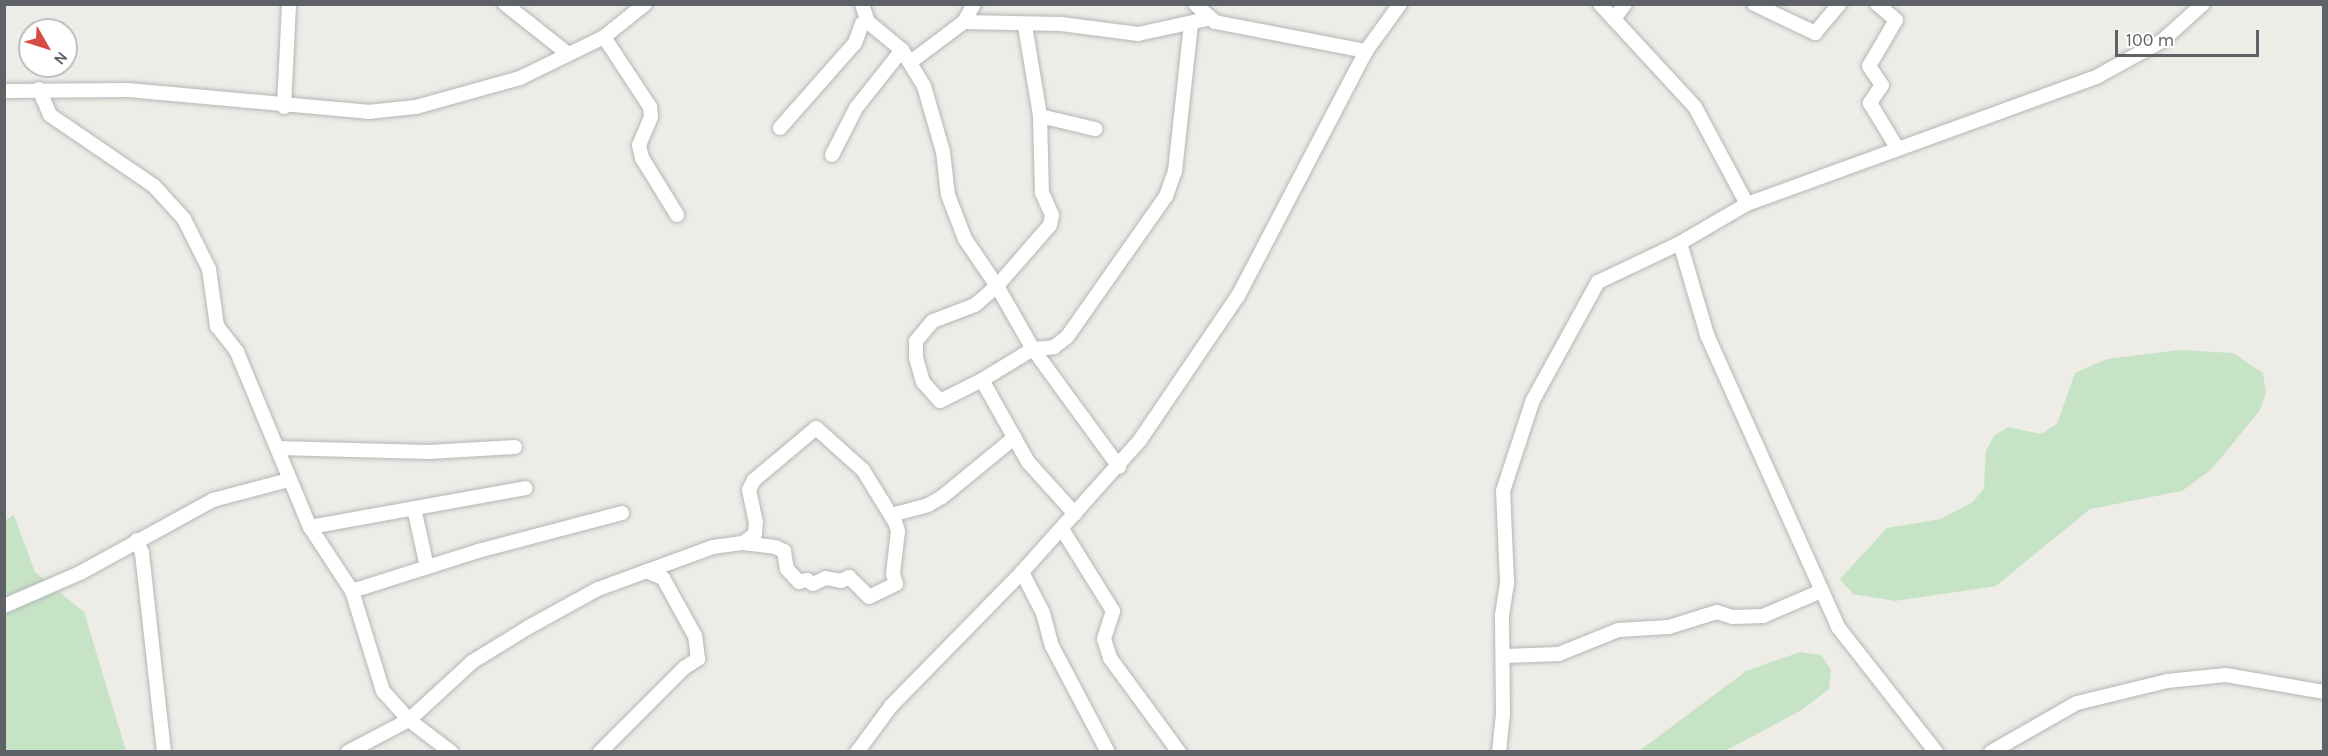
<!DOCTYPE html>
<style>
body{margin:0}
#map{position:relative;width:2328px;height:756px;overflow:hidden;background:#eeece6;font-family:Karla,sans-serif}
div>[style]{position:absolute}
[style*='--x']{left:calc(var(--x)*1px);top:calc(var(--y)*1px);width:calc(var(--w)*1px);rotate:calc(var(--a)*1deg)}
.green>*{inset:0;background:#c7e3c6}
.roads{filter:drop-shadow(0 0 2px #b3b6b9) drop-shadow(0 0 2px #b3b6b9)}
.minor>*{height:14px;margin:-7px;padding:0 7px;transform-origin:7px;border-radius:7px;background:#fff}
span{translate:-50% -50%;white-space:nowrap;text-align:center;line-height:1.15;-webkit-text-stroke:4.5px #fff;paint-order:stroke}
.frame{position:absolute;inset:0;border:6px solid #5e6165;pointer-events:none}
.north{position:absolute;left:18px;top:18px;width:60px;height:60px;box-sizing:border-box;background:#fff;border:2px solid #bfc0c1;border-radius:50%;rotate:129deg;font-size:16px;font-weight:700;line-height:24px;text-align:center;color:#5e6165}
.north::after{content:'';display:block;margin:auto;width:21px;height:27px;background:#d74b44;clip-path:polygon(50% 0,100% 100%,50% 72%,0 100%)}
.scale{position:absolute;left:2115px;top:30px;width:144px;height:27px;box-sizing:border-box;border:3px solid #5e6165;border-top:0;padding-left:8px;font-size:18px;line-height:21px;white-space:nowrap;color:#5e6165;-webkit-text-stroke:4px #fff;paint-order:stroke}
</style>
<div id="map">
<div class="green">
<i style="clip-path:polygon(2179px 350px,2233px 353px,2263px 373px,2266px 393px,2260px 410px,2212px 469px,2182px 491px,2090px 509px,1996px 586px,1895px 601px,1853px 594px,1840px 579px,1887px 528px,1941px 519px,1973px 502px,1984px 488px,1986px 451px,1994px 436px,2008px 427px,2041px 434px,2057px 424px,2075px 373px,2107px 359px)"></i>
<i style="clip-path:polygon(14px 515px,35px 572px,84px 612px,126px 751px,5px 752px,4px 521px)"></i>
<i style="clip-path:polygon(1800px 652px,1821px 655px,1831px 670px,1829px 689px,1802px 710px,1725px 751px,1639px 751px,1746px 671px)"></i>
</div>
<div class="roads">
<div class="minor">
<i style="--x:505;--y:4;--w:79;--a:38.3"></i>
<i style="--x:862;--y:4;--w:19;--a:72"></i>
<i style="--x:868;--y:22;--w:44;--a:39.5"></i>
<i style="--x:902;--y:50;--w:42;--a:58.6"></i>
<i style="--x:924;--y:86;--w:69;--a:73.9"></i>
<i style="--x:943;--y:152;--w:43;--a:83.4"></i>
<i style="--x:948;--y:195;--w:47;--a:68.9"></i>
<i style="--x:965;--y:239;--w:57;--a:55.8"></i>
<i style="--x:997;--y:286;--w:73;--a:60.3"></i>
<i style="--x:1033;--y:349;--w:146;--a:53.9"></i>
<i style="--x:1195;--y:4;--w:27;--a:42"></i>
<i style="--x:1215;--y:22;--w:154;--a:10.9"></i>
<i style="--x:1600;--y:4;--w:140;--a:47.3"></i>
<i style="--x:1695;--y:107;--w:110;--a:61.8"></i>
<i style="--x:1747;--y:204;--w:374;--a:-20"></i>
<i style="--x:2098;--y:76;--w:73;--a:-28.7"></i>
<i style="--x:2162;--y:41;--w:55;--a:-42.1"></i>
<i style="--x:1754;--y:4;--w:68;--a:25.4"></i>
<i style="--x:1815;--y:33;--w:38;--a:-50"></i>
<i style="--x:1877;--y:4;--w:25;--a:40"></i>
<i style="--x:1896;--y:20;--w:53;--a:120.4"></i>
<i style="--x:1869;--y:66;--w:23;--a:56"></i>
<i style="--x:1882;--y:85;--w:22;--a:124"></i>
<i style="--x:1870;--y:103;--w:50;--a:58.8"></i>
<i style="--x:1614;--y:19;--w:19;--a:-54"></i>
<i style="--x:964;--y:22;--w:97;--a:1.2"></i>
<i style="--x:1061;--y:24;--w:78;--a:7.4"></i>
<i style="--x:1138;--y:34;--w:71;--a:-12.3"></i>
<i style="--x:1025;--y:26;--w:91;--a:80.5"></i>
<i style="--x:1040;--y:116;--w:57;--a:13.3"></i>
<i style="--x:604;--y:37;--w:84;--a:56.7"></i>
<i style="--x:650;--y:107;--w:10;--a:84"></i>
<i style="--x:651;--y:117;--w:30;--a:113"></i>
<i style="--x:639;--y:145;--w:13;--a:77"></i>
<i style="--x:642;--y:158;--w:67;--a:58.4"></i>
<i style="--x:912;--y:61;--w:65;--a:-36.9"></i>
<i style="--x:964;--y:22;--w:21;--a:-61"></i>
<i style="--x:39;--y:89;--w:28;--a:67"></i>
<i style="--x:50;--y:115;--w:126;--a:34.3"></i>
<i style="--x:154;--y:186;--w:45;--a:47.7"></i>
<i style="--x:184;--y:219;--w:56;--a:63.4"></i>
<i style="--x:209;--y:269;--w:58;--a:82"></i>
<i style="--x:217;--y:326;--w:33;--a:52"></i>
<i style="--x:237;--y:352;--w:190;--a:67.4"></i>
<i style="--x:310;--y:527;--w:77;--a:56.7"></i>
<i style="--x:352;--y:591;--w:105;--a:72.8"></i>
<i style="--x:383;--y:691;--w:39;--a:48"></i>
<i style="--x:409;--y:720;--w:53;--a:37.3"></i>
<i style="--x:4;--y:91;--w:124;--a:-0.5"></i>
<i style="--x:128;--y:90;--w:241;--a:5.2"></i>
<i style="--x:368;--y:112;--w:48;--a:-5.9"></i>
<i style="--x:416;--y:107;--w:108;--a:-15.6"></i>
<i style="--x:520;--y:78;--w:93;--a:-26"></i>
<i style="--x:604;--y:37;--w:53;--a:-38.8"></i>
<i style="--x:284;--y:107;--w:103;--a:-87.2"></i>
<i style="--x:780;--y:128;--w:113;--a:-48.6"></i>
<i style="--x:855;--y:43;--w:20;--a:-70"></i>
<i style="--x:862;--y:24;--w:6;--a:-18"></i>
<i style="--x:832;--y:155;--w:53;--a:-62.9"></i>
<i style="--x:856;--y:108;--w:74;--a:-51.6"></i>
<i style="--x:1680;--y:243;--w:96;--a:73.6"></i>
<i style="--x:1707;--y:335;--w:320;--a:65.8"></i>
<i style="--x:1838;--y:627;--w:159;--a:51.9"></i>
<i style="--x:982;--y:380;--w:47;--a:153.4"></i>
<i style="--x:940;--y:401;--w:25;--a:-132"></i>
<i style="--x:923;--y:382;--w:26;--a:-106"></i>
<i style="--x:916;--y:357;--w:16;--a:-90"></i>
<i style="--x:916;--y:341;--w:26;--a:-50"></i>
<i style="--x:933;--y:321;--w:45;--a:-20.9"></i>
<i style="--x:975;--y:305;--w:29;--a:-41"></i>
<i style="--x:997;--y:286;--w:81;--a:-49"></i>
<i style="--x:1050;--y:225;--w:10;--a:-79"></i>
<i style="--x:1052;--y:215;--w:24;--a:-114"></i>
<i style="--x:1042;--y:193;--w:77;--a:-91.5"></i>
<i style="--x:277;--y:448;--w:152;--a:1.5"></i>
<i style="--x:429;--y:452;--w:86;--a:-3.3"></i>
<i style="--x:414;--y:508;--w:60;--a:77.6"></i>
<i style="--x:1075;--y:514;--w:70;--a:-132.1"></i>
<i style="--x:1028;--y:462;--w:94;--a:-119.3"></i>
<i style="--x:982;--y:380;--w:60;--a:-31.3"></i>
<i style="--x:1033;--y:349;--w:21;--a:-5"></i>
<i style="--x:1054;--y:347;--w:16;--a:-38"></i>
<i style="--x:1067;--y:337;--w:172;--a:-54.9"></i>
<i style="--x:1166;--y:196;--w:27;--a:-70"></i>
<i style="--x:1175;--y:171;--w:148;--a:-83.8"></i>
<i style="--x:891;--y:515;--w:38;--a:-15"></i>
<i style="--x:928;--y:505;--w:16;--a:-30"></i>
<i style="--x:942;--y:497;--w:94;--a:-39.4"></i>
<i style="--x:310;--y:527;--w:219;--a:-10.2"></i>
<i style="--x:1062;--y:529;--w:97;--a:58.1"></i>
<i style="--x:1113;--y:611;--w:29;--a:108"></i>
<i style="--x:1104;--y:639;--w:20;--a:72"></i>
<i style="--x:1110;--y:658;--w:117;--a:53.7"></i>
<i style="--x:137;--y:540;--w:14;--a:69"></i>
<i style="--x:142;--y:553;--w:200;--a:83.7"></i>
<i style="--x:1022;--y:572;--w:46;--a:62.9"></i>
<i style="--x:1043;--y:613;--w:34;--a:75"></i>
<i style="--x:1052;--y:646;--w:120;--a:62.2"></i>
<i style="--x:352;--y:591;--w:132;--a:-17.6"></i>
<i style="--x:478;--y:551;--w:149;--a:-14.8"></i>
<i style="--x:4;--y:606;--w:83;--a:-23.5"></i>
<i style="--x:80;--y:573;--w:152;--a:-28.8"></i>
<i style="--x:213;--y:500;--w:78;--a:-14.9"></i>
<i style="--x:1505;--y:656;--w:54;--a:-2.1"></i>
<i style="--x:1559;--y:654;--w:64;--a:-22.1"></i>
<i style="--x:1618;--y:630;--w:51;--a:-3.4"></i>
<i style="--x:1669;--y:627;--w:50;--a:-17.4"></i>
<i style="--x:1717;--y:612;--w:16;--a:18"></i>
<i style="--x:1732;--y:617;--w:31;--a:-2"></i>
<i style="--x:1763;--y:616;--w:63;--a:-23.3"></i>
<i style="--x:348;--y:752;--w:69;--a:-27.7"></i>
<i style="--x:409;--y:720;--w:86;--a:-42.6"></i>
<i style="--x:472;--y:662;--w:65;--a:-31.7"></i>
<i style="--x:527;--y:628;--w:81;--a:-28.8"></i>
<i style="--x:598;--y:589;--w:122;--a:-20.1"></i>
<i style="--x:713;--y:547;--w:30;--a:-8"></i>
<i style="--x:743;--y:543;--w:32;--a:7"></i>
<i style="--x:775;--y:547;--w:10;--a:24"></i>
<i style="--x:784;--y:551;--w:18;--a:81"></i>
<i style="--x:787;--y:569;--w:18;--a:47"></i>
<i style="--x:799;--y:582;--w:8;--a:-14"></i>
<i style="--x:807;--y:580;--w:7;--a:34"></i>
<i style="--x:813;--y:584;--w:14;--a:-25"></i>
<i style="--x:826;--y:578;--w:15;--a:11"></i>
<i style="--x:841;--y:581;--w:9;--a:-27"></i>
<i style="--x:849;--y:577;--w:28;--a:45"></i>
<i style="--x:869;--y:597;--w:30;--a:-26"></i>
<i style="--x:896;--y:584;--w:10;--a:-107"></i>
<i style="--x:893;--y:574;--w:43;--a:-83.4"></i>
<i style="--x:898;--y:531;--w:9;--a:-108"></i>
<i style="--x:895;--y:522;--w:61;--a:-121.6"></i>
<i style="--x:863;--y:470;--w:63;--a:-138.2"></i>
<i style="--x:816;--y:428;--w:81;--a:140"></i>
<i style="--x:754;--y:480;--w:11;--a:117"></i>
<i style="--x:749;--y:490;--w:33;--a:78"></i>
<i style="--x:756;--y:522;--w:12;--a:95"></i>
<i style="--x:755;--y:534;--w:15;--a:143"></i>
<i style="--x:600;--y:752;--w:119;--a:-45"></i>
<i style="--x:684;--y:668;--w:17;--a:-33"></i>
<i style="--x:698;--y:659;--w:23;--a:-97"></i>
<i style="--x:695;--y:636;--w:66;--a:-118.9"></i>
<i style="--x:663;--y:578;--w:18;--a:-158"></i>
<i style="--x:857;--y:752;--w:57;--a:-53.5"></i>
<i style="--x:891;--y:706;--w:187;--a:-45.6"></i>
<i style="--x:1022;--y:572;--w:177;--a:-48.2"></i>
<i style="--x:1140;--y:440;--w:174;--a:-55.8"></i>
<i style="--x:1238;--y:296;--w:276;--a:-62.4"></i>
<i style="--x:1366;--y:51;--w:58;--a:-54.1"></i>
<i style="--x:1499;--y:752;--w:38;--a:-84"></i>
<i style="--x:1503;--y:714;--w:99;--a:-90.6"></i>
<i style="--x:1502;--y:615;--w:33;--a:-81"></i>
<i style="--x:1507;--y:582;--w:91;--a:-92.5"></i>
<i style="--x:1503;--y:491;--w:96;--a:-71.8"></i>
<i style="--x:1533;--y:400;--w:135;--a:-61.2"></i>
<i style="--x:1598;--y:282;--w:91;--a:-25.4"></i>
<i style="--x:1680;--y:243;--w:78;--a:-30.2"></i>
<i style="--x:1991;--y:752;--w:99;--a:-29.7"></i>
<i style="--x:2077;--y:703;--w:93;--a:-13.7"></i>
<i style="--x:2167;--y:681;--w:59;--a:-5.8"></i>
<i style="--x:2226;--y:675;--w:99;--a:9.8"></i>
</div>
</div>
<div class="frame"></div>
<div class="north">N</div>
<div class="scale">100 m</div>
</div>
